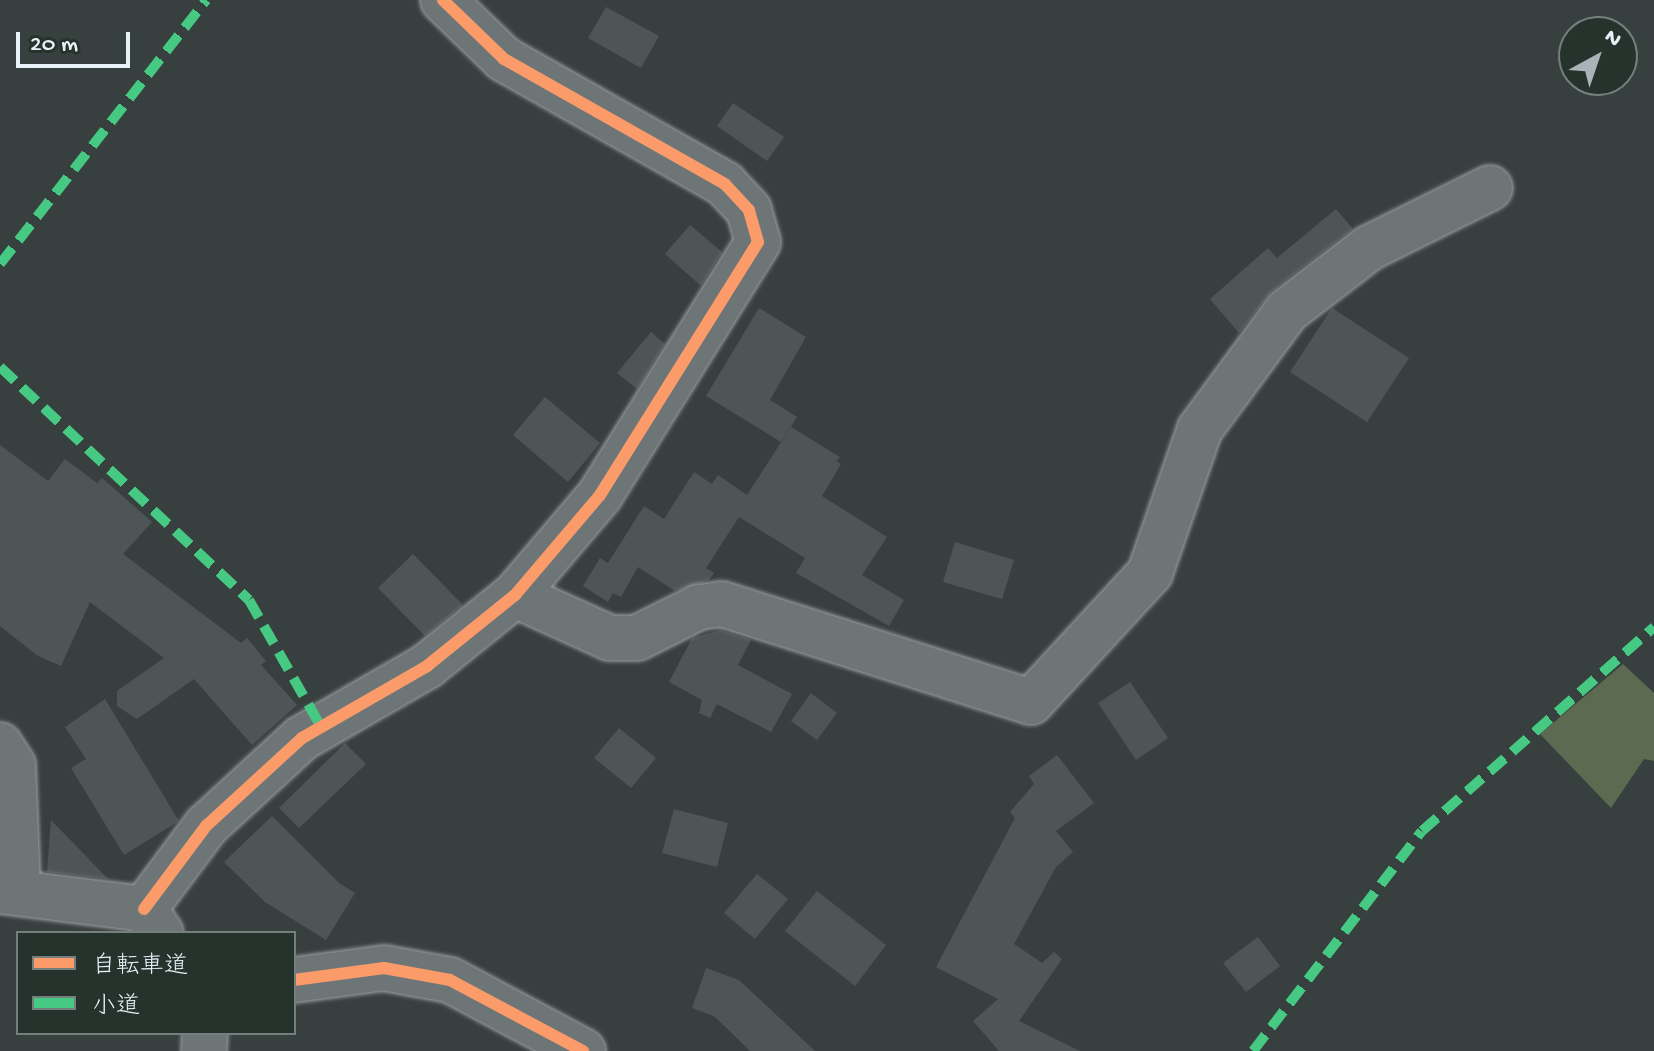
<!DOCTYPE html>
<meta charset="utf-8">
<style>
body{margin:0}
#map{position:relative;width:1654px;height:1051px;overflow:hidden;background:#38403f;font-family:"Gochi Hand","Klee One",sans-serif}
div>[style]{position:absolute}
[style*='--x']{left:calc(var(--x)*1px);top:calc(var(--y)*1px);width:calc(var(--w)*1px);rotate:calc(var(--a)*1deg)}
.green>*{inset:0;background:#5b6a50}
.building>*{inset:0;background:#4f5557}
.roads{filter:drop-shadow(0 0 2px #9ca1a2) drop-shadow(0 0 2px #9ca1a2)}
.minor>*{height:44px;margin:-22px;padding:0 22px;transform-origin:22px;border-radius:22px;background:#6e7576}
.quiet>*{height:10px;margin-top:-5px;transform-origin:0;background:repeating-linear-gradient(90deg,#46c982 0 20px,transparent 0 30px)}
.cycleway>*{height:12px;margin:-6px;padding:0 6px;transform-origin:6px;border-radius:6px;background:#fa9b69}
span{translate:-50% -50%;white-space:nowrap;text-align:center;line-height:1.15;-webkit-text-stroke:6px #26332d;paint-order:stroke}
.legend{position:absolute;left:16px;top:931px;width:280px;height:104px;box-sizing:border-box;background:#26332d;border:2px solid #747f7e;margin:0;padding:10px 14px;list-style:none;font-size:24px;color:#e8f1f8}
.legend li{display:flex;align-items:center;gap:16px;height:40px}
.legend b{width:40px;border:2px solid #747f7e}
.north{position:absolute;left:1558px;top:16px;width:80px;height:80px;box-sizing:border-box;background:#26332d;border:2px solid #747f7e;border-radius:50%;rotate:40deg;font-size:22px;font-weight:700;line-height:32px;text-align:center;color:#e8f1f8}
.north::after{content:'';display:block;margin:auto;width:28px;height:36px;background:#aab3b7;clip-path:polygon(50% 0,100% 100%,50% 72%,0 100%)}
.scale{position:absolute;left:16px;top:32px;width:114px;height:36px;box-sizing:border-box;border:4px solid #e8f1f8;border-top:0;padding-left:10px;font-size:24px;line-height:28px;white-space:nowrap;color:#e8f1f8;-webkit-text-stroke:6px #26332d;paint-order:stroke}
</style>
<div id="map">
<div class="green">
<i style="clip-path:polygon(1623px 664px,1654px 693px,1654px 761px,1644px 759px,1611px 808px,1540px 734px)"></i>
</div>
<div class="building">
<i style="clip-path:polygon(606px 7px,659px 36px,641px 68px,588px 38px)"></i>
<i style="clip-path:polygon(733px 103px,784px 137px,767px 161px,717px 126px)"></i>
<i style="clip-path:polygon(1336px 209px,1353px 229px,1272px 291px,1239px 333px,1210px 299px,1268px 248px,1277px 258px)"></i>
<i style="clip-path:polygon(690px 225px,722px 252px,701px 286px,665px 254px)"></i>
<i style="clip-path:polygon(759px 308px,806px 337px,770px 400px,797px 417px,781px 442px,706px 396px)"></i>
<i style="clip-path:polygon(1332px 308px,1409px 358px,1367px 422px,1290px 372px)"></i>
<i style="clip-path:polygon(651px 332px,665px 344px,637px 389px,617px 373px)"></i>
<i style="clip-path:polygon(545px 397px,600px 443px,568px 482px,513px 435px)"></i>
<i style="clip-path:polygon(791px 427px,840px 457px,836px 461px,841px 464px,822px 496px,887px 537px,862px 575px,904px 600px,889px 626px,796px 573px,805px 558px,739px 517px,706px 568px,714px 573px,709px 580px,675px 591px,638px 567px,621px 597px,613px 593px,608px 602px,583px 586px,600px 558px,608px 563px,644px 506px,664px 519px,694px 472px,712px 484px,718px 475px,747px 495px)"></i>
<i style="clip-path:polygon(0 445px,48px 481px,65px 459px,97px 483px,102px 478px,152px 522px,123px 554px,241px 643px,247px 638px,266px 661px,261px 665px,297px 705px,252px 745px,194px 679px,137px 719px,117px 706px,117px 691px,164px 658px,90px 602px,61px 666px,38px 656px,0 626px)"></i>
<i style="clip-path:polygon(955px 542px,1014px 560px,1002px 599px,943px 582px)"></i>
<i style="clip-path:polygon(413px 554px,463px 605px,425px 636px,378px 588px)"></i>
<i style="clip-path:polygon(720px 630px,751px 640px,738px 665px,792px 694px,771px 732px,717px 704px,710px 718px,699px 713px,702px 700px,669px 682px,692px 638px)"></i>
<i style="clip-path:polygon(1130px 682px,1168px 738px,1136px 760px,1098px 703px)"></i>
<i style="clip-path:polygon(811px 693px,837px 713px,817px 740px,791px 721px)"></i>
<i style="clip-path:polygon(105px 699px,179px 821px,124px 855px,71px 768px,86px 759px,65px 727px)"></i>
<i style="clip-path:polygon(619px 728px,656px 758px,631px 788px,594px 758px)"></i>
<i style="clip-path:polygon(345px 743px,366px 764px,299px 828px,279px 808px)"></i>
<i style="clip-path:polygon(1057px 755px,1094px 803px,1056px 831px,1073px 852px,1056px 867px,1014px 944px,1042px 963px,1054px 952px,1062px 959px,1019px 1021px,1080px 1051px,999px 1051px,973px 1021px,998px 999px,936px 967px,1015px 818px,1010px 812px,1034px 784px,1029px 776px)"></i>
<i style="clip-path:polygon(674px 809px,728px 823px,717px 867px,662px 853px)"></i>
<i style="clip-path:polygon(272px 816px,339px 883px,355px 893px,326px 940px,265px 902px,224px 862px)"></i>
<i style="clip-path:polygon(51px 820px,108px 879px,47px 872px)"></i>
<i style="clip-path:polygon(757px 874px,788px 899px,755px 939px,724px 913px)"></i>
<i style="clip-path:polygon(817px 891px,886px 945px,855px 986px,785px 931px)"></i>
<i style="clip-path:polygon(1258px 937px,1280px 966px,1246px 992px,1223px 963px)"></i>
<i style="clip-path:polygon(706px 968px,739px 980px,815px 1051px,750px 1051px,714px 1016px,692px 1008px)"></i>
</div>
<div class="roads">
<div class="minor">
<i style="--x:515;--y:595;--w:104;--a:24.4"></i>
<i style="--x:610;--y:638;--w:27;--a:0"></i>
<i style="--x:637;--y:638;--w:69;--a:-26.6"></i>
<i style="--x:699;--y:607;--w:23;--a:-7"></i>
<i style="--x:722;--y:604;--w:324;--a:17.6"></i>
<i style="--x:1031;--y:702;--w:176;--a:-47.3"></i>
<i style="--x:1150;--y:573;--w:152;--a:-70.9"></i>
<i style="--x:1200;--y:429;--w:147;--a:-53.6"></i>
<i style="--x:1287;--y:311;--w:103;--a:-37.5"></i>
<i style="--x:1369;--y:248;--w:135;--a:-26.4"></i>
<i style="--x:0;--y:745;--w:24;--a:57"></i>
<i style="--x:13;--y:765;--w:127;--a:87.7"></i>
<i style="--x:0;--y:891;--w:145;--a:7.1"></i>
<i style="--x:144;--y:909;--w:29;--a:55"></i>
<i style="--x:144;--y:909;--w:104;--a:-53.2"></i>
<i style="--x:206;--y:826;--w:130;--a:-42.5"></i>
<i style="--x:302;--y:738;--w:144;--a:-29.9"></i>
<i style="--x:427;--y:666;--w:113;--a:-38.9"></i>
<i style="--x:515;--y:595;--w:131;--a:-49.6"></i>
<i style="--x:600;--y:495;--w:298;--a:-58"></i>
<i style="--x:758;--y:242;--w:33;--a:-106"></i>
<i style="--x:749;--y:210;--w:35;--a:-133"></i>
<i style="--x:725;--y:184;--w:254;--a:-150.5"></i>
<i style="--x:504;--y:59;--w:85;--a:-136"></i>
<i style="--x:294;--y:980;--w:91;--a:-7.6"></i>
<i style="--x:384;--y:968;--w:67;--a:10.3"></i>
<i style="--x:450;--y:980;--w:151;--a:28.1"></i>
<i style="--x:204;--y:1051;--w:18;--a:-87"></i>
</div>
</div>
<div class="quiet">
<i style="--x:0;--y:264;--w:335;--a:-52"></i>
<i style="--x:0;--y:367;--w:341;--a:43.1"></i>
<i style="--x:249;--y:600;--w:146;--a:60.4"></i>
<i style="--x:1253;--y:1051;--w:277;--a:-52.5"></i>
<i style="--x:1422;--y:831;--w:309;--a:-41.3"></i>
</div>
<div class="cycleway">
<i style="--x:144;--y:909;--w:104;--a:-53.2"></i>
<i style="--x:206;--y:826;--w:130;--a:-42.5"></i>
<i style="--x:302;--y:738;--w:144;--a:-29.9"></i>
<i style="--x:427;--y:666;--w:113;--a:-38.9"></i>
<i style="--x:515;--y:595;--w:131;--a:-49.6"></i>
<i style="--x:600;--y:495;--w:298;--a:-58"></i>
<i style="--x:758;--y:242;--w:33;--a:-106"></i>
<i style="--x:749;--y:210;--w:35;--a:-133"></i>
<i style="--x:725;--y:184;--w:254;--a:-150.5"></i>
<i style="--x:504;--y:59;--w:85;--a:-136"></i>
<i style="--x:294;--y:980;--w:91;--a:-7.6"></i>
<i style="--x:384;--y:968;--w:67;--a:10.3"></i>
<i style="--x:450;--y:980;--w:151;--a:28.1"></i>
</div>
<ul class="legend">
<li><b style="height:10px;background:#fa9b69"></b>自転車道</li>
<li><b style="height:10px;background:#46c982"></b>小道</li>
</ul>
<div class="north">N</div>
<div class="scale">20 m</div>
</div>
